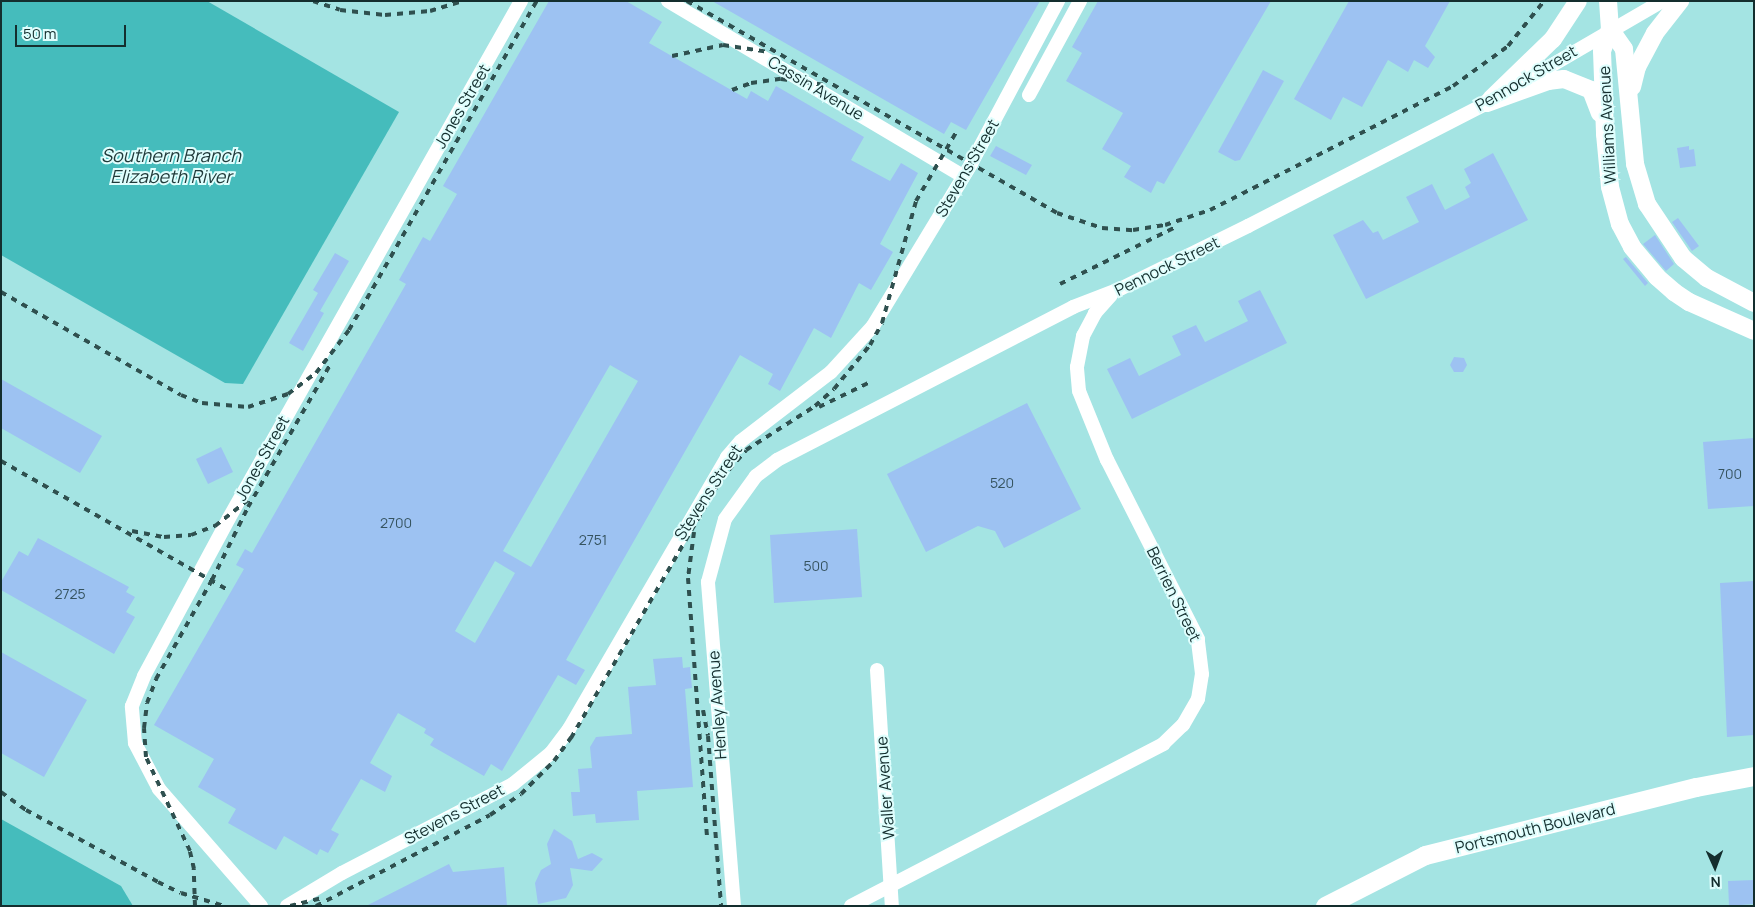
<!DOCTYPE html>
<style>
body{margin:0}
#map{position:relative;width:1755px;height:907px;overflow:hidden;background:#a4e4e3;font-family:Manrope,sans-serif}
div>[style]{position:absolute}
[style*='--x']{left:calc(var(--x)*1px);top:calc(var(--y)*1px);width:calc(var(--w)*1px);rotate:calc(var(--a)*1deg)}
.water>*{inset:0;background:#45bcbc}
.building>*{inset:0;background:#9dc2f2}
.minor>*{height:14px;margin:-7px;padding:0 7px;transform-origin:7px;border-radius:7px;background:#fff}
.tertiary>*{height:18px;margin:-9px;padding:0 9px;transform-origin:9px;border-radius:9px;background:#fff}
.secondary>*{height:19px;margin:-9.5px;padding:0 9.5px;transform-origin:9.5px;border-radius:9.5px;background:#fff}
.rail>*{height:4px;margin-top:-2px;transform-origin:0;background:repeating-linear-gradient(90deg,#2f504f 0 6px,transparent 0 12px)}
span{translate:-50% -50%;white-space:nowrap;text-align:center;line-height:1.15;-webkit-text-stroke:4px #dffefd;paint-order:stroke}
.number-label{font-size:14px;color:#36535f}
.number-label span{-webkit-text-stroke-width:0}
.street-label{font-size:16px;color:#142e2e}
.water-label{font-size:18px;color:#203a3a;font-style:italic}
.frame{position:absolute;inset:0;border:2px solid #142e2e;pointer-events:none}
.north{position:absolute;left:1690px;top:842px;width:50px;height:50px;-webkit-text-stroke:4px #dffefd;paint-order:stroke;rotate:178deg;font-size:14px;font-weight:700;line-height:20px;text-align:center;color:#142e2e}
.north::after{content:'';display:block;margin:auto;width:18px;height:22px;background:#142e2e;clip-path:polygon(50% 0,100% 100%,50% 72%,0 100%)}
.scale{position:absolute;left:15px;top:25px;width:111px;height:22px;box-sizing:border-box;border:2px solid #142e2e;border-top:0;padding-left:6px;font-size:15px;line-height:18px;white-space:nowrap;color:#142e2e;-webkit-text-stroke:4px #dffefd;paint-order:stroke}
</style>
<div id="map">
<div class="water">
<i style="clip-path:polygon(1px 1px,207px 1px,399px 112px,243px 384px,225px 383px,1px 255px)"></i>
<i style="clip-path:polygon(1px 819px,121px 886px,133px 906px,1px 906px)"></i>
</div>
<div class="building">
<i style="clip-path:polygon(evenodd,549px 1px,626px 1px,662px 22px,649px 43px,747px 99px,751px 91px,768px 101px,776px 86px,864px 137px,851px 160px,890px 181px,901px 163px,918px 173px,880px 244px,893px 252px,871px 290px,859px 283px,831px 338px,814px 328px,780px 391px,768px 384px,773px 374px,740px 355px,566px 660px,585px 670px,576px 685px,558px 675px,502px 771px,491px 764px,484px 776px,430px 745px,434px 739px,424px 733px,426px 729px,398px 713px,370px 763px,392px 776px,385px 792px,361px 779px,331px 830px,339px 834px,328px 853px,320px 849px,317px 855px,284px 836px,276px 850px,228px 823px,236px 809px,198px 787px,214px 759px,154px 725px,244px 569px,236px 565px,245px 549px,252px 553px,406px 284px,399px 280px,423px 237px,430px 241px,457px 194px,443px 186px,549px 1px,610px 365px,638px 381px,531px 567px,503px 551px,610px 365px,549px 1px,495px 561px,515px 573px,475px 643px,455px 631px,495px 561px)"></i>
<i style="clip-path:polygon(712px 1px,1040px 1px,966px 130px,951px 122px,944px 134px)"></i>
<i style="clip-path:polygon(1098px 1px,1271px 1px,1164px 184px,1157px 181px,1151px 193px,1124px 177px,1131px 166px,1102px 149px,1123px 113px,1066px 81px,1082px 53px,1072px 47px)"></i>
<i style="clip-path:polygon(1349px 1px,1450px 1px,1425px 46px,1435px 57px,1428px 68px,1414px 60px,1408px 72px,1388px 60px,1362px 107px,1343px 97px,1331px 120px,1294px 99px)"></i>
<i style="clip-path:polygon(1263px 70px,1284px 81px,1240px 160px,1235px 161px,1218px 152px)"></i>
<i style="clip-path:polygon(996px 146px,1032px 165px,1026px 175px,990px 156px)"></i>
<i style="clip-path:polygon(1689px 146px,1689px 150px,1694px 149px,1696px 166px,1680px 168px,1677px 148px)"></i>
<i style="clip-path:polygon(1493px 153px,1528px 220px,1366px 299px,1333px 235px,1363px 220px,1373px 233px,1378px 231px,1383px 240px,1419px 222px,1406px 197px,1432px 184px,1445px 210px,1470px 197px,1465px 187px,1471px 183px,1464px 169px)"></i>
<i style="clip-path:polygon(1678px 218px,1699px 246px,1692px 251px,1672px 222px)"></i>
<i style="clip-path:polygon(1655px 235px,1674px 264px,1666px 271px,1643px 244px)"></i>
<i style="clip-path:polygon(335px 253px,349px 261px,320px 311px,324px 313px,303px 351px,289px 343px,318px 293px,313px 290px)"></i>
<i style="clip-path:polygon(1626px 257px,1648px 283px,1645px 286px,1623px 259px)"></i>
<i style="clip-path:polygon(1260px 290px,1287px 343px,1132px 419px,1107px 369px,1130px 358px,1139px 376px,1181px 355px,1172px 336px,1196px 325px,1205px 342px,1248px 321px,1238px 301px)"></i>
<i style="clip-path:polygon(1454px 357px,1464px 358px,1467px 365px,1463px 372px,1454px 372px,1450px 365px)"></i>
<i style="clip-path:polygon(1px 379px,102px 436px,80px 473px,1px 428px)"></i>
<i style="clip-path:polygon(1027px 403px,1081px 509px,1004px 548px,995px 531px,978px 526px,926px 552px,887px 474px)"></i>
<i style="clip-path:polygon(1754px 438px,1754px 506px,1708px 509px,1703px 442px)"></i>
<i style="clip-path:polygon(221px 447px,233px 472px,208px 484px,196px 459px)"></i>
<i style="clip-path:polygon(857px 529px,862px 597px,774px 603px,770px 535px)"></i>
<i style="clip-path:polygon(38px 538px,129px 587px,126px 592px,135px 597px,126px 612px,135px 617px,114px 654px,1px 590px,1px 582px,19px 551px,28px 556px)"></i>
<i style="clip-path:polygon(1754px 581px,1754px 735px,1727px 737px,1720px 583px)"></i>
<i style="clip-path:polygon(1px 652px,87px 700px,44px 777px,1px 753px)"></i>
<i style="clip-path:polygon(682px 657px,683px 668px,690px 667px,692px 688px,685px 689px,693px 787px,637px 791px,639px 820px,596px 823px,595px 814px,573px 816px,571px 792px,580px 792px,578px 769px,592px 768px,590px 747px,596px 737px,632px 734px,628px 687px,656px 685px,653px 659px)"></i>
<i style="clip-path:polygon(554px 829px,572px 841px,578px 859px,592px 853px,603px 859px,592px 871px,570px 868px,573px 885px,566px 898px,538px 904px,535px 883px,541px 870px,551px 864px,547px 844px)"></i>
<i style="clip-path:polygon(449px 864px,453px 872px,504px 867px,507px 906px,366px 906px)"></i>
<i style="clip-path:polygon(1754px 880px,1753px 904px,1729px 906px,1728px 881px)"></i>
</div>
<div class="minor">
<i style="--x:668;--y:1;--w:343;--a:30.7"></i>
<i style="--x:1029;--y:95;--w:107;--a:-61.5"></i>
<i style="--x:877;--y:670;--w:236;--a:86.4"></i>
<i style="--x:261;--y:906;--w:155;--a:-131.1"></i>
<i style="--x:159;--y:789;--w:52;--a:-117.6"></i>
<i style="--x:135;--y:743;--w:37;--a:-95"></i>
<i style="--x:132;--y:706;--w:32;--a:-68"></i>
<i style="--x:144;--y:676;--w:179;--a:-61.7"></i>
<i style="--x:229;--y:518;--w:594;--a:-60.54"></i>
<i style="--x:287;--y:906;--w:64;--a:-31"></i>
<i style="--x:342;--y:873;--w:193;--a:-27.5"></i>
<i style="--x:513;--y:784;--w:49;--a:-39.2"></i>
<i style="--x:551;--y:753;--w:30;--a:-53"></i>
<i style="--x:569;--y:729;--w:315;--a:-59.8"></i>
<i style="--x:727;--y:457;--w:21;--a:-49"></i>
<i style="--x:741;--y:441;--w:113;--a:-37.5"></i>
<i style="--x:831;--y:372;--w:62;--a:-47.6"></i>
<i style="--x:873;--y:326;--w:189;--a:-58.8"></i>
<i style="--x:971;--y:164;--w:185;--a:-61.9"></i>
<i style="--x:734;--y:906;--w:325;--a:-94.6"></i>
<i style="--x:708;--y:582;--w:65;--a:-74.9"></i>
<i style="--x:725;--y:519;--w:53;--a:-54.2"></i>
<i style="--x:756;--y:476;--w:26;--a:-37"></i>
<i style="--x:777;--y:460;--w:333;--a:-27.3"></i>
<i style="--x:1073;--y:307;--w:50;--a:-21"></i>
<i style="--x:1120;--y:289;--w:143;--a:-26.2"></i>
<i style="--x:1248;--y:226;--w:269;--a:-27.2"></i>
<i style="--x:1487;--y:103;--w:203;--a:-30.2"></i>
<i style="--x:851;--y:906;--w:352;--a:-27.4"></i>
<i style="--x:1163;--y:744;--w:28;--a:-44"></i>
<i style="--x:1183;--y:725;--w:30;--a:-60"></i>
<i style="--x:1198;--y:699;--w:25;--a:-81"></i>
<i style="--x:1202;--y:674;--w:35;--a:-97"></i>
<i style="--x:1198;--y:639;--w:201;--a:-116.9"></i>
<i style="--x:1107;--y:460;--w:74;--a:-112.1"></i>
<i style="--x:1079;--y:391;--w:24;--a:-95"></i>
<i style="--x:1077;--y:367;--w:32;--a:-79"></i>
<i style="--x:1083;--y:336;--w:26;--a:-62"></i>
<i style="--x:1095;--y:313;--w:24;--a:-48"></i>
</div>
<div class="tertiary">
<i style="--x:1608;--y:1;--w:28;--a:86"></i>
<i style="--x:1610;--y:29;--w:23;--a:110"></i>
<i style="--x:1602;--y:51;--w:83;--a:87.9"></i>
<i style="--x:1605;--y:134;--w:53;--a:84.6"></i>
<i style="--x:1610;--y:187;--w:38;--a:75"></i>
<i style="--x:1620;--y:224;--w:26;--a:62"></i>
<i style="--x:1632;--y:247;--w:39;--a:50"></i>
<i style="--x:1657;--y:277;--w:23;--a:41"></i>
<i style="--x:1674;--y:292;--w:18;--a:34"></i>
<i style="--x:1689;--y:302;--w:71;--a:24"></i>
<i style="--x:1610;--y:29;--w:24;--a:55"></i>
<i style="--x:1624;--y:49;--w:116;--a:84.5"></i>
<i style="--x:1635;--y:164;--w:42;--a:73.3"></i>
<i style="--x:1647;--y:204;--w:65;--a:56.3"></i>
<i style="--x:1683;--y:258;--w:31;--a:40"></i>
<i style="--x:1707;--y:278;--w:53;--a:28"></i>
<i style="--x:1632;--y:87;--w:21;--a:-76"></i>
<i style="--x:1637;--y:67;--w:38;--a:-62"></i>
<i style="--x:1655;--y:33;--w:41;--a:-52"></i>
<i style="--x:1491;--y:99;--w:86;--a:-44.1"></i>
<i style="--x:1553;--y:39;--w:45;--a:-56.7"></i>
<i style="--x:1487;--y:103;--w:65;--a:-19.8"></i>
<i style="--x:1548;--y:81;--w:16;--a:-7"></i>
<i style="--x:1564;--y:79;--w:29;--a:22"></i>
<i style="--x:1591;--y:90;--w:25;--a:69"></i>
</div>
<div class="secondary">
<i style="--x:1325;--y:906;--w:112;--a:-27"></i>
<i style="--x:1425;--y:855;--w:279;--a:-14.1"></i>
<i style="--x:1696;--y:787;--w:59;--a:-10.7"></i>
</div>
<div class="rail">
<i style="--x:313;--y:1;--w:28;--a:18"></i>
<i style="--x:340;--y:10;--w:45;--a:6.3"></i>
<i style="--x:385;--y:15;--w:45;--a:-5.1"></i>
<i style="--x:430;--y:11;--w:34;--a:-17"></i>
<i style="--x:687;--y:1;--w:426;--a:29.8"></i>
<i style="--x:1057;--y:213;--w:47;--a:18.4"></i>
<i style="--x:1102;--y:228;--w:31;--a:4"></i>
<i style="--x:1133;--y:230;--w:32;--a:-9"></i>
<i style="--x:1165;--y:225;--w:47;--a:-18.4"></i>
<i style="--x:1210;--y:210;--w:273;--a:-27"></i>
<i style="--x:1453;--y:86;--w:68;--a:-36"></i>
<i style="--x:1508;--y:46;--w:58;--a:-51.3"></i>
<i style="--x:672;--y:56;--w:52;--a:-12.2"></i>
<i style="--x:723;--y:45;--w:46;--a:8.8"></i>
<i style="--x:732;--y:90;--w:20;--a:-20"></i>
<i style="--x:751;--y:83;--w:30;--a:-8"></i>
<i style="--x:781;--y:79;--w:45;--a:7.6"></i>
<i style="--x:1060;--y:284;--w:129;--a:-26.2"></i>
<i style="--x:1;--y:292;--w:207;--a:29.8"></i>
<i style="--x:181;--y:395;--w:22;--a:21"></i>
<i style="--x:202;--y:403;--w:46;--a:5"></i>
<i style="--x:248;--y:407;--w:42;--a:-18"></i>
<i style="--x:288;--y:394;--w:35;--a:-37"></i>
<i style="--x:316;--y:373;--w:54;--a:-52.5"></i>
<i style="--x:349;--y:330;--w:379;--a:-60.3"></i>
<i style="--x:819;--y:407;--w:57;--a:-26.1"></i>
<i style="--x:1;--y:461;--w:261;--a:29.6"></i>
<i style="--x:132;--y:531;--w:33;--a:11"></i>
<i style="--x:164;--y:537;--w:27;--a:-4"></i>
<i style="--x:191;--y:535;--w:26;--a:-21"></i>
<i style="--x:215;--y:526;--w:42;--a:-38.2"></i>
<i style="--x:694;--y:532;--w:46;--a:97.4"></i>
<i style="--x:688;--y:578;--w:261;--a:85.8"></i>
<i style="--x:703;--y:710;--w:26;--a:79"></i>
<i style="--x:708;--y:736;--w:170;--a:85.6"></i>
<i style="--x:1;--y:792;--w:31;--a:36"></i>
<i style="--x:26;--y:810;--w:150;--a:28.6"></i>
<i style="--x:158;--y:882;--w:25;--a:26"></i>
<i style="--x:181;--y:893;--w:45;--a:16.8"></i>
<i style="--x:195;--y:906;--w:37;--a:-92"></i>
<i style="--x:194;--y:869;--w:18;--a:-103"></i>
<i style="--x:190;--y:851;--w:104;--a:-115.1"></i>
<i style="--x:146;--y:757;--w:29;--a:-94"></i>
<i style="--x:144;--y:728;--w:25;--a:-83"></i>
<i style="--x:147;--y:703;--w:26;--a:-69"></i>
<i style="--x:156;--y:679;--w:114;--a:-60.5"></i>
<i style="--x:212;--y:580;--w:81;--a:-63.7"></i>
<i style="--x:248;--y:507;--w:164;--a:-60"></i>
<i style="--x:290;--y:906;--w:34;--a:-14"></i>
<i style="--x:316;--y:906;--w:196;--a:-27.6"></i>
<i style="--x:490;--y:815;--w:37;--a:-34"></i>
<i style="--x:521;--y:794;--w:47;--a:-45"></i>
<i style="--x:554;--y:761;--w:29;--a:-54"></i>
<i style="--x:571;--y:738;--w:299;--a:-59.9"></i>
<i style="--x:721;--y:479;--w:38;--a:-49"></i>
<i style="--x:746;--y:450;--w:82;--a:-32.5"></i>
<i style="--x:815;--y:406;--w:25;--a:-42"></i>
<i style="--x:834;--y:389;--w:57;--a:-50.7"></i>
<i style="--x:870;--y:345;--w:25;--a:-61"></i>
<i style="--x:882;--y:323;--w:127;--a:-74.4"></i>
<i style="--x:916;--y:201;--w:83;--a:-59.7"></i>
</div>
<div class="number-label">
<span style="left:1730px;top:474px">700</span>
<span style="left:1002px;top:483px">520</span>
<span style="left:396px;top:523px">2700</span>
<span style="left:593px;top:540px">2751</span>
<span style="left:816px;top:566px">500</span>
<span style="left:70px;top:594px">2725</span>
</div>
<div class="street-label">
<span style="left:1526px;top:78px;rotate:-30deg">Pennock Street</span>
<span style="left:816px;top:88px;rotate:31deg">Cassin Avenue</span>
<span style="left:462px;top:106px;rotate:-60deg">Jones Street</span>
<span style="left:1607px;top:125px;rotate:-93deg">Williams Avenue</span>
<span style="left:967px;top:168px;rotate:-60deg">Stevens Street</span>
<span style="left:1167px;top:266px;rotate:-26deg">Pennock Street</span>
<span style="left:262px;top:458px;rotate:-61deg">Jones Street</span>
<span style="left:708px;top:492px;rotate:-57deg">Stevens Street</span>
<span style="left:1174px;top:594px;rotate:64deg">Berrien Street</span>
<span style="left:717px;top:705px;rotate:-94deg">Henley Avenue</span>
<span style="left:885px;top:788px;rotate:-94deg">Waller Avenue</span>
<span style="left:454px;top:814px;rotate:-28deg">Stevens Street</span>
<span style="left:1535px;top:828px;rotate:-14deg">Portsmouth Boulevard</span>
</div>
<div class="water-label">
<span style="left:171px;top:166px">Southern Branch<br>Elizabeth River</span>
</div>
<div class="frame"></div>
<div class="north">N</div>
<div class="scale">50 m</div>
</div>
